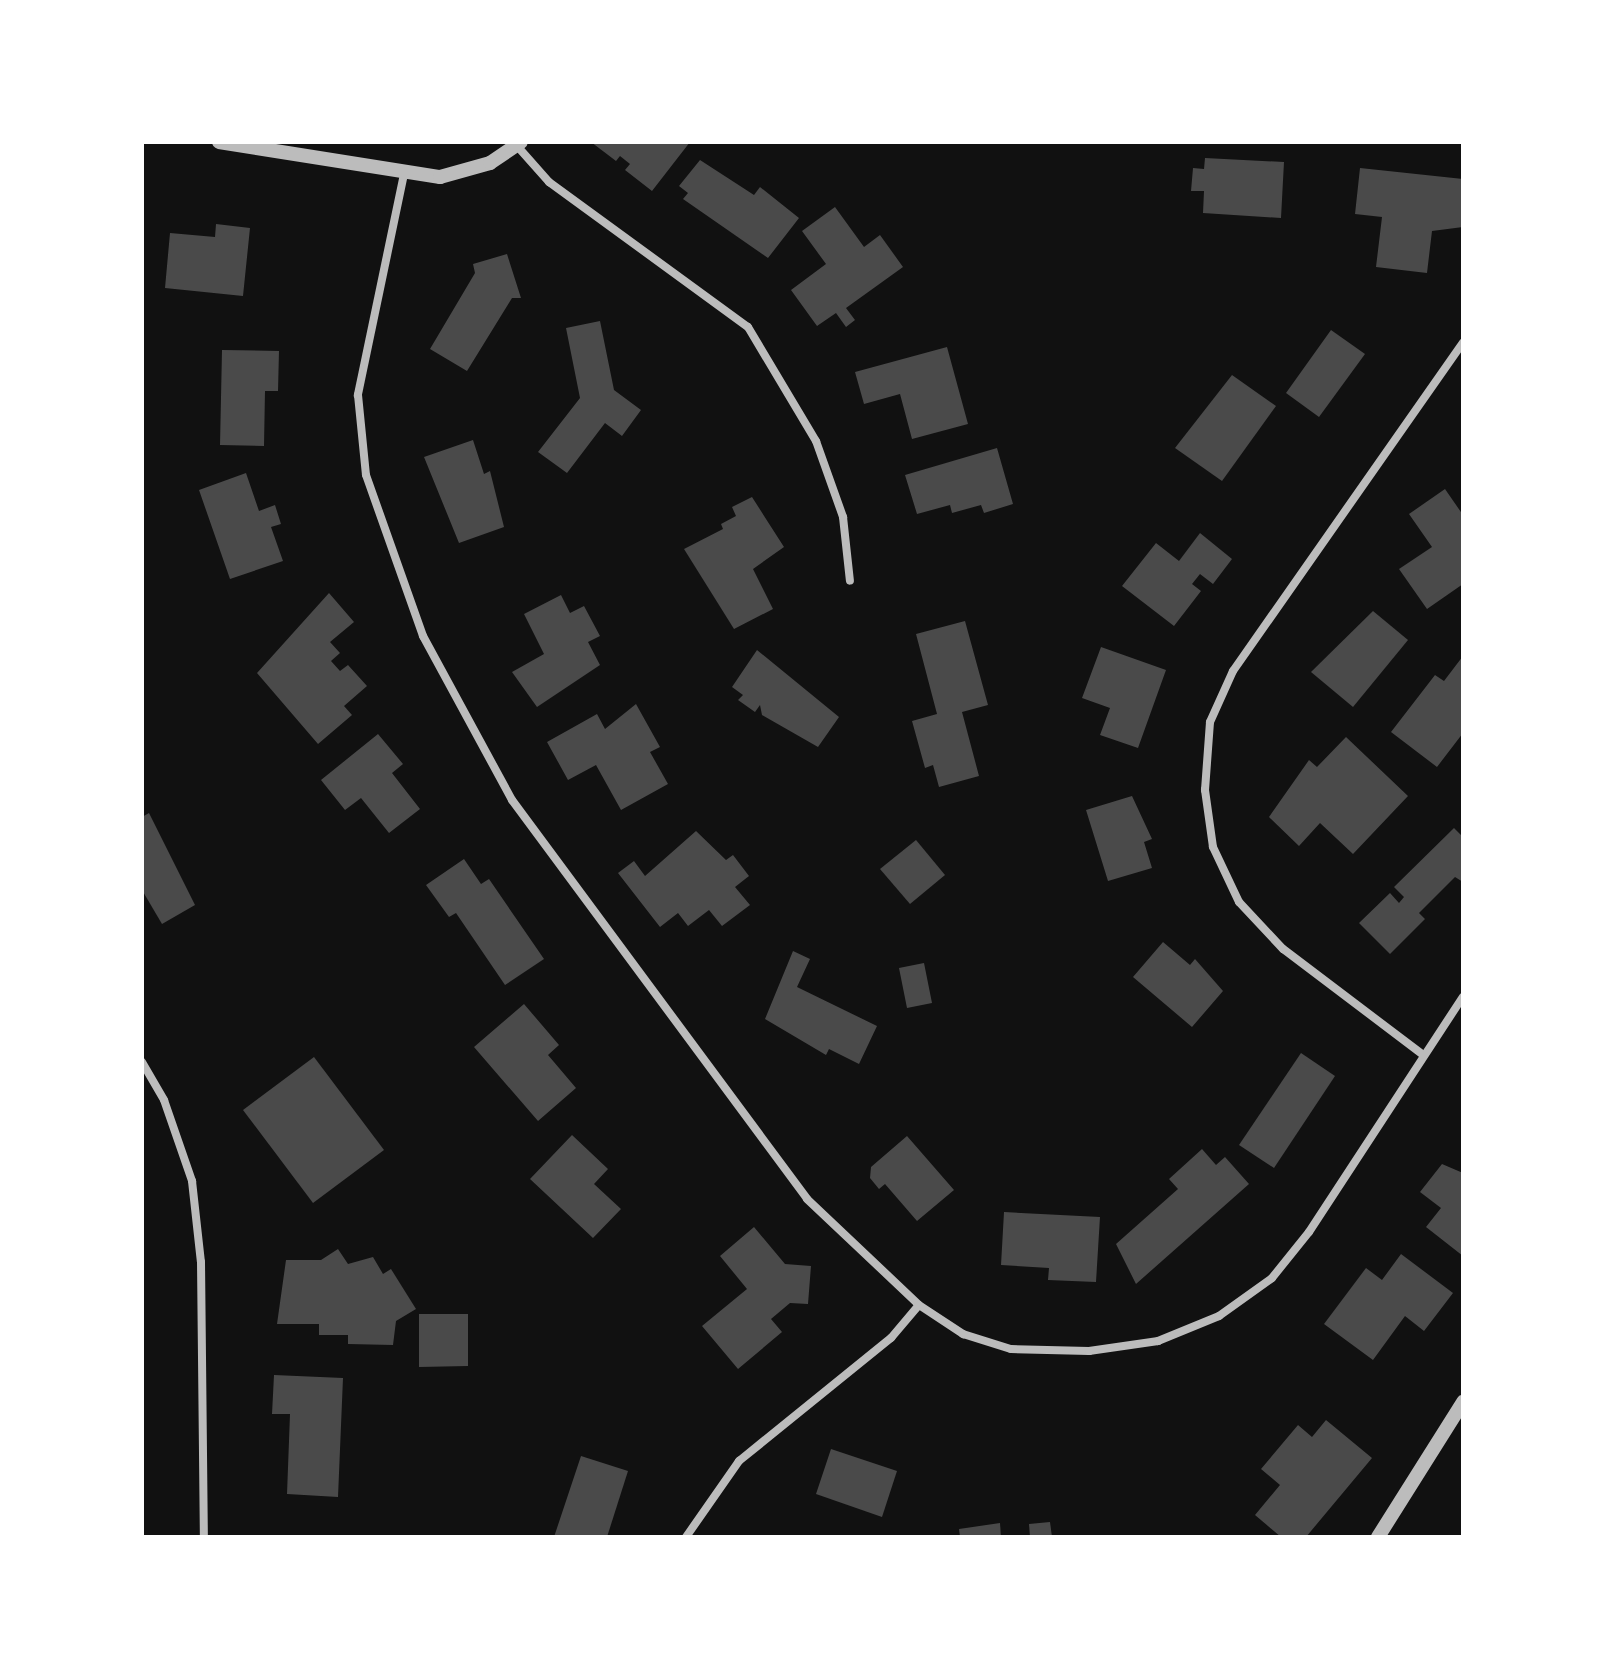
<!DOCTYPE html>
<style>
body{margin:0}
#map{position:relative;width:1605px;height:1679px;overflow:hidden;background:#111;font-family:Lora,serif}
div>[style]{position:absolute}
[style*='--x']{left:calc(var(--x)*1px);top:calc(var(--y)*1px);width:calc(var(--w)*1px);rotate:calc(var(--a)*1deg)}
.building>*{inset:0;background:#4a4a4a}
.minor>*{height:8px;margin:-4px;padding:0 4px;transform-origin:4px;border-radius:4px;background:#bcbcbc}
.tertiary>*{height:14px;margin:-7px;padding:0 7px;transform-origin:7px;border-radius:7px;background:#bcbcbc}
span{translate:-50% -50%;white-space:nowrap;text-align:center;line-height:1.15;-webkit-text-stroke:6px #fff;paint-order:stroke}
.frame{position:absolute;inset:0;border:144px solid #fff;pointer-events:none}
</style>
<div id="map">
<div class="building">
<i style="clip-path:polygon(591px 142px,690px 142px,652px 191px,625px 170px,630px 164px,620px 156px,616px 161px)"></i>
<i style="clip-path:polygon(1205px 158px,1284px 162px,1281px 218px,1203px 213px,1204px 191px,1191px 191px,1193px 168px,1204px 169px)"></i>
<i style="clip-path:polygon(700px 160px,754px 195px,760px 187px,799px 218px,768px 258px,683px 199px,688px 193px,679px 186px)"></i>
<i style="clip-path:polygon(1360px 168px,1463px 179px,1463px 227px,1432px 231px,1427px 273px,1376px 267px,1382px 217px,1355px 214px)"></i>
<i style="clip-path:polygon(835px 207px,864px 247px,880px 235px,903px 267px,846px 308px,855px 320px,846px 327px,836px 313px,817px 326px,791px 290px,826px 264px,802px 231px)"></i>
<i style="clip-path:polygon(216px 224px,250px 228px,243px 296px,165px 288px,170px 233px,215px 237px)"></i>
<i style="clip-path:polygon(507px 254px,521px 298px,512px 298px,467px 371px,430px 349px,475px 273px,473px 264px)"></i>
<i style="clip-path:polygon(600px 321px,614px 390px,641px 410px,622px 436px,605px 423px,567px 473px,538px 452px,580px 398px,566px 328px)"></i>
<i style="clip-path:polygon(1331px 330px,1365px 354px,1319px 417px,1286px 393px)"></i>
<i style="clip-path:polygon(947px 347px,968px 424px,912px 439px,900px 394px,864px 404px,855px 372px)"></i>
<i style="clip-path:polygon(222px 350px,279px 351px,278px 391px,265px 391px,264px 446px,220px 445px)"></i>
<i style="clip-path:polygon(1232px 375px,1276px 406px,1222px 481px,1175px 448px)"></i>
<i style="clip-path:polygon(473px 440px,484px 474px,490px 471px,504px 527px,459px 543px,424px 457px)"></i>
<i style="clip-path:polygon(997px 448px,1013px 504px,984px 513px,981px 505px,952px 513px,950px 505px,917px 514px,905px 475px)"></i>
<i style="clip-path:polygon(246px 473px,259px 511px,275px 505px,281px 524px,271px 527px,283px 561px,230px 579px,199px 490px)"></i>
<i style="clip-path:polygon(1445px 489px,1463px 515px,1463px 584px,1427px 609px,1399px 569px,1432px 547px,1409px 514px)"></i>
<i style="clip-path:polygon(752px 497px,784px 547px,753px 569px,773px 609px,734px 629px,684px 549px,723px 529px,721px 524px,736px 516px,732px 507px)"></i>
<i style="clip-path:polygon(1200px 533px,1232px 559px,1213px 584px,1200px 574px,1192px 584px,1201px 591px,1174px 626px,1122px 586px,1156px 543px,1179px 561px)"></i>
<i style="clip-path:polygon(329px 593px,354px 622px,330px 642px,340px 653px,331px 661px,340px 671px,348px 665px,367px 686px,344px 706px,352px 715px,318px 744px,257px 673px)"></i>
<i style="clip-path:polygon(561px 595px,570px 613px,584px 606px,600px 636px,588px 642px,600px 665px,537px 707px,512px 672px,544px 654px,524px 614px)"></i>
<i style="clip-path:polygon(1373px 611px,1408px 640px,1353px 707px,1311px 672px)"></i>
<i style="clip-path:polygon(965px 621px,988px 705px,962px 712px,979px 776px,939px 787px,933px 765px,925px 768px,912px 721px,937px 714px,916px 634px)"></i>
<i style="clip-path:polygon(1101px 647px,1166px 670px,1138px 748px,1100px 735px,1110px 708px,1082px 698px)"></i>
<i style="clip-path:polygon(757px 650px,839px 717px,818px 747px,762px 715px,760px 705px,755px 712px,738px 700px,743px 695px,732px 687px)"></i>
<i style="clip-path:polygon(1463px 656px,1463px 733px,1437px 767px,1391px 732px,1435px 675px,1444px 681px)"></i>
<i style="clip-path:polygon(636px 704px,660px 747px,650px 752px,668px 784px,621px 810px,596px 765px,568px 780px,547px 742px,597px 714px,605px 729px)"></i>
<i style="clip-path:polygon(378px 734px,403px 764px,392px 773px,420px 809px,389px 833px,361px 798px,345px 810px,321px 780px)"></i>
<i style="clip-path:polygon(1346px 737px,1408px 796px,1353px 854px,1320px 823px,1299px 846px,1269px 817px,1309px 760px,1317px 767px)"></i>
<i style="clip-path:polygon(1132px 796px,1152px 839px,1144px 842px,1152px 868px,1108px 881px,1086px 810px)"></i>
<i style="clip-path:polygon(149px 813px,195px 905px,162px 924px,142px 890px,142px 817px)"></i>
<i style="clip-path:polygon(1454px 828px,1463px 837px,1463px 882px,1455px 877px,1419px 913px,1425px 919px,1390px 954px,1359px 923px,1390px 893px,1399px 903px,1404px 897px,1394px 887px)"></i>
<i style="clip-path:polygon(696px 831px,726px 860px,733px 855px,749px 876px,735px 887px,750px 905px,722px 926px,709px 910px,688px 926px,678px 913px,660px 927px,618px 873px,634px 861px,645px 876px)"></i>
<i style="clip-path:polygon(916px 840px,945px 875px,910px 904px,880px 869px)"></i>
<i style="clip-path:polygon(464px 859px,481px 884px,489px 879px,544px 959px,505px 985px,456px 913px,449px 917px,426px 885px)"></i>
<i style="clip-path:polygon(1163px 942px,1190px 965px,1195px 959px,1223px 991px,1192px 1027px,1133px 977px)"></i>
<i style="clip-path:polygon(793px 951px,810px 959px,797px 987px,877px 1026px,859px 1064px,829px 1049px,826px 1055px,765px 1019px)"></i>
<i style="clip-path:polygon(924px 963px,932px 1003px,907px 1008px,899px 968px)"></i>
<i style="clip-path:polygon(524px 1004px,559px 1045px,548px 1055px,576px 1088px,538px 1121px,474px 1047px)"></i>
<i style="clip-path:polygon(1301px 1053px,1335px 1076px,1274px 1168px,1239px 1145px)"></i>
<i style="clip-path:polygon(314px 1057px,384px 1150px,313px 1203px,243px 1110px)"></i>
<i style="clip-path:polygon(572px 1135px,608px 1169px,594px 1184px,621px 1209px,593px 1238px,530px 1179px)"></i>
<i style="clip-path:polygon(907px 1136px,954px 1190px,917px 1221px,885px 1184px,879px 1189px,870px 1178px,871px 1167px)"></i>
<i style="clip-path:polygon(1202px 1149px,1216px 1165px,1225px 1157px,1249px 1184px,1136px 1284px,1116px 1244px,1178px 1189px,1169px 1179px)"></i>
<i style="clip-path:polygon(1442px 1164px,1463px 1173px,1463px 1256px,1426px 1227px,1441px 1208px,1420px 1192px)"></i>
<i style="clip-path:polygon(1004px 1212px,1100px 1217px,1096px 1282px,1048px 1280px,1049px 1268px,1001px 1265px)"></i>
<i style="clip-path:polygon(754px 1227px,785px 1264px,811px 1266px,808px 1304px,790px 1303px,771px 1319px,782px 1332px,738px 1369px,702px 1326px,747px 1289px,720px 1256px)"></i>
<i style="clip-path:polygon(338px 1249px,348px 1264px,373px 1257px,383px 1274px,391px 1269px,416px 1309px,396px 1321px,393px 1345px,348px 1344px,348px 1335px,319px 1335px,319px 1324px,277px 1324px,286px 1260px,321px 1260px)"></i>
<i style="clip-path:polygon(1401px 1254px,1453px 1293px,1424px 1331px,1405px 1316px,1373px 1360px,1324px 1324px,1366px 1268px,1382px 1280px)"></i>
<i style="clip-path:polygon(419px 1314px,468px 1314px,468px 1366px,419px 1367px)"></i>
<i style="clip-path:polygon(274px 1375px,343px 1378px,338px 1497px,287px 1494px,290px 1414px,272px 1414px)"></i>
<i style="clip-path:polygon(1326px 1420px,1372px 1458px,1306px 1537px,1281px 1537px,1255px 1515px,1280px 1485px,1261px 1469px,1298px 1425px,1312px 1437px)"></i>
<i style="clip-path:polygon(831px 1449px,897px 1471px,882px 1517px,816px 1494px)"></i>
<i style="clip-path:polygon(581px 1456px,628px 1471px,607px 1537px,554px 1537px)"></i>
<i style="clip-path:polygon(1050px 1522px,1052px 1537px,1030px 1537px,1029px 1524px)"></i>
<i style="clip-path:polygon(1000px 1523px,1001px 1537px,960px 1537px,959px 1529px)"></i>
</div>
<div class="minor">
<i style="--x:518;--y:147;--w:47;--a:48.5"></i>
<i style="--x:549;--y:182;--w:246;--a:36.1"></i>
<i style="--x:748;--y:327;--w:133;--a:59.2"></i>
<i style="--x:816;--y:441;--w:81;--a:70.4"></i>
<i style="--x:843;--y:517;--w:64;--a:83.8"></i>
<i style="--x:404;--y:174;--w:226;--a:101.8"></i>
<i style="--x:358;--y:395;--w:80;--a:84.3"></i>
<i style="--x:366;--y:475;--w:171;--a:70.5"></i>
<i style="--x:423;--y:636;--w:187;--a:61.5"></i>
<i style="--x:512;--y:800;--w:496;--a:53.5"></i>
<i style="--x:807;--y:1199;--w:154;--a:43.4"></i>
<i style="--x:919;--y:1305;--w:53;--a:33.4"></i>
<i style="--x:963;--y:1334;--w:50;--a:17.4"></i>
<i style="--x:1011;--y:1349;--w:78;--a:1.5"></i>
<i style="--x:1089;--y:1351;--w:70;--a:-8.2"></i>
<i style="--x:1158;--y:1341;--w:66;--a:-22.3"></i>
<i style="--x:1219;--y:1316;--w:65;--a:-35.6"></i>
<i style="--x:1272;--y:1278;--w:59;--a:-51.2"></i>
<i style="--x:1309;--y:1232;--w:281;--a:-56.8"></i>
<i style="--x:1422;--y:1054;--w:174;--a:-142.9"></i>
<i style="--x:1283;--y:949;--w:64;--a:-133.1"></i>
<i style="--x:1239;--y:902;--w:61;--a:-115.3"></i>
<i style="--x:1213;--y:847;--w:58;--a:-98"></i>
<i style="--x:1205;--y:790;--w:68;--a:-85.8"></i>
<i style="--x:1210;--y:722;--w:56;--a:-65.7"></i>
<i style="--x:1233;--y:671;--w:401;--a:-55"></i>
<i style="--x:142;--y:1062;--w:44;--a:59.9"></i>
<i style="--x:164;--y:1100;--w:86;--a:70.9"></i>
<i style="--x:192;--y:1181;--w:81;--a:83.7"></i>
<i style="--x:201;--y:1262;--w:275;--a:89.4"></i>
<i style="--x:686;--y:1537;--w:93;--a:-55.1"></i>
<i style="--x:739;--y:1461;--w:196;--a:-39"></i>
<i style="--x:891;--y:1338;--w:43;--a:-49.7"></i>
</div>
<div class="tertiary">
<i style="--x:219;--y:142;--w:224;--a:9"></i>
<i style="--x:440;--y:177;--w:52;--a:-15.6"></i>
<i style="--x:490;--y:163;--w:37;--a:-34"></i>
<i style="--x:1378;--y:1537;--w:160;--a:-57.8"></i>
</div>
<div class="frame"></div>
</div>
